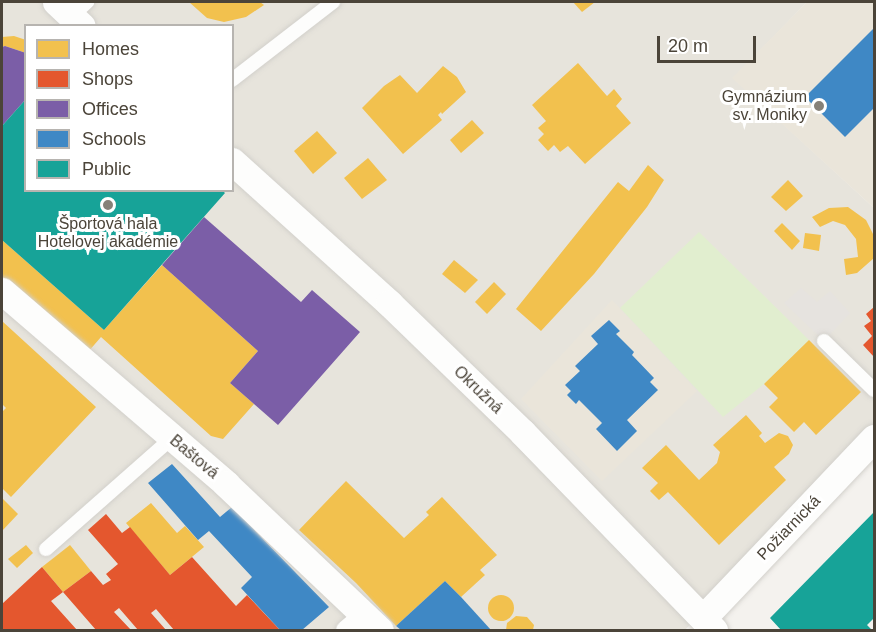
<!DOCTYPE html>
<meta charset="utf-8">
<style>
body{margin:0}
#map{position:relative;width:876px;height:632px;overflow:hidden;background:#f4f2ee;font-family:Helvetica,sans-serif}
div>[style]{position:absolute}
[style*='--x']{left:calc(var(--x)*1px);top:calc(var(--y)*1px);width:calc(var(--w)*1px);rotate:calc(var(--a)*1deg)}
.residential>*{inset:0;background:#e7e4dc}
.education>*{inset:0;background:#eae5da}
.green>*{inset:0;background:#e1eecf}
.parking>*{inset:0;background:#e6e3df}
.homes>*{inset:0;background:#f2c14e}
.round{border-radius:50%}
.shops>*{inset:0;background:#e4572e}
.offices>*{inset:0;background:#7b5ea7}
.schools>*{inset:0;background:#3f88c5}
.public>*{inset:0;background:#17a398}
.roads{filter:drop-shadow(0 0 2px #d2d0cb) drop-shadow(0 0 2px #d2d0cb)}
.service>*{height:14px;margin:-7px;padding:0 7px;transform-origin:7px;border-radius:7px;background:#fdfdfc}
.pedestrian>*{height:21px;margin:-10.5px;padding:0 10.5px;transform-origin:10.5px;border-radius:10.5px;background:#fdfdfc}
.minor>*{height:27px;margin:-13.5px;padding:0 13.5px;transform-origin:13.5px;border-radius:13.5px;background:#fdfdfc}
.dots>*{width:16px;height:16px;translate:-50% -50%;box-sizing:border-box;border:3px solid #fff;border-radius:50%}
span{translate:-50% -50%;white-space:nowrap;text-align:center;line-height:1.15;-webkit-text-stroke:6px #fff;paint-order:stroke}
.poi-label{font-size:16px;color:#4b4439}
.right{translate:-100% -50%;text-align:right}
.street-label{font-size:16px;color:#4b4439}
.frame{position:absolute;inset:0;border:3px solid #4b4439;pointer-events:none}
.legend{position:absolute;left:24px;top:24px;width:210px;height:168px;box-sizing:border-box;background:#fff;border:2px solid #b7b4b0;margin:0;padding:8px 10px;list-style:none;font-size:18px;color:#4b4439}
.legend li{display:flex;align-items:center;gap:12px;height:30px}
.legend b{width:30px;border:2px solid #b7b4b0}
.scale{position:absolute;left:657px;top:36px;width:99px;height:27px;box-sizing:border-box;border:3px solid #4b4439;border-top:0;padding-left:8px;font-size:18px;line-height:21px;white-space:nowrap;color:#4b4439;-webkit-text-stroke:4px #fff;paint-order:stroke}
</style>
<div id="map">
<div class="residential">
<i style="clip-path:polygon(evenodd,2px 2px,807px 2px,733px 78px,874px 208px,874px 433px,685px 630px,2px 630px,2px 2px,26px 26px,232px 26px,232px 190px,26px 190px,26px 26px)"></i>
</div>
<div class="education">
<i style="clip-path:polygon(807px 2px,874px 2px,874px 208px,732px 78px)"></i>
<i style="clip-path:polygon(612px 300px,697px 391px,602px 481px,521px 399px)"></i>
</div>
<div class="green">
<i style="clip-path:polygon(699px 232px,809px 340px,764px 384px,723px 417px,620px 308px)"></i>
</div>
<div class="parking">
<i style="clip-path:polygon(801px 288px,817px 302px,830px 291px,850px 313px,824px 341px,784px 303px)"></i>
</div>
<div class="homes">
<i style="clip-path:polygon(189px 2px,260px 2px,264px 5px,246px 17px,224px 22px,207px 18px)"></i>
<i style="clip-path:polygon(573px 2px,595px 2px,582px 12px)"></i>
<i style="clip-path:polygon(14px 36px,26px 40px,26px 53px,5px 46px,2px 47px,2px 37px)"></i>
<i style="clip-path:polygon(578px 63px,607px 96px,614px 89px,622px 99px,616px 106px,631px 123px,585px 164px,568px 146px,560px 152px,554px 145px,548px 151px,538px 140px,544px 134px,538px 128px,546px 121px,532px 105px)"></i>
<i style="clip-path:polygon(443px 66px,457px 77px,466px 92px,442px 114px,441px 112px,438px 115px,442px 120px,403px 154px,362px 108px,384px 86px,400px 75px,417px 93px)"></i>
<i style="clip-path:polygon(472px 120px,484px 133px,461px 153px,450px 140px)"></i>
<i style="clip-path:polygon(317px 131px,337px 153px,313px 174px,294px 151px)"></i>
<i style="clip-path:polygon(368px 158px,387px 180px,362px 199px,344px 178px)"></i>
<i style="clip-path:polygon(648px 165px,664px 180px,647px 207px,594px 274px,541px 331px,516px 309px,618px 182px,629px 191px)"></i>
<i style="clip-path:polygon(788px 180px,803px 196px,786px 211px,771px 197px)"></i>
<i style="clip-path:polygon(848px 207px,866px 220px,874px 236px,874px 258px,857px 273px,846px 275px,844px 259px,858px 257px,856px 239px,845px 225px,833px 221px,820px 227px,812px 217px,829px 208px)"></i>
<i style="clip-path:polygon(782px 223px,800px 241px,792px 250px,774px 231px)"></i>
<i style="clip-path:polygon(805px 233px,821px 235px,819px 251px,803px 248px)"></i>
<i style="clip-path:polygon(2px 240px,104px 330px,162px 265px,258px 351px,230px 383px,254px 404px,223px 439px,211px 436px,101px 337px,88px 352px,2px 277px)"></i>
<i style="clip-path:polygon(454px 260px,478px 280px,465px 293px,442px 274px)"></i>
<i style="clip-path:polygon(494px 282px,506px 294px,487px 314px,475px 302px)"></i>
<i style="clip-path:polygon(2px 321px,96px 407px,11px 497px,2px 488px,2px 412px,6px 408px,2px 404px)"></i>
<i style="clip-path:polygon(809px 340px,861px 392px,816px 435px,804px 422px,794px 432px,769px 407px,778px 398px,764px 384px)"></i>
<i style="clip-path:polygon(746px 415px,762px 433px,759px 436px,765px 443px,779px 433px,788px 436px,793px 445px,789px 454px,774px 467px,786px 480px,719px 545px,668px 492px,659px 500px,650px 491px,658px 483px,642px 468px,666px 445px,699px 480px,717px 463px,720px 452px,713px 445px)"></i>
<i style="clip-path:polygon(346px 481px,404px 538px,429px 515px,426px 512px,442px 497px,497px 555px,480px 570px,485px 575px,461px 597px,445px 581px,396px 626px,356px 583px,299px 530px)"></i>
<i style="clip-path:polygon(2px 498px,18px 514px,2px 531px)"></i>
<i style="clip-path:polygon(151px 503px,177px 533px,185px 526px,204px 547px,170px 575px,126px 523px)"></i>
<i style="clip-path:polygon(26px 545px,33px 553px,17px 568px,8px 559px)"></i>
<i style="clip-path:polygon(70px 545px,91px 571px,63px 592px,42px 567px)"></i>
<i class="round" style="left:488px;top:595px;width:26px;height:26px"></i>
<i style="clip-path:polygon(516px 616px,527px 617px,534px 625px,533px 630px,506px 630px,507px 623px)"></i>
</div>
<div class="shops">
<i style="clip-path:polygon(874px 307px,874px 357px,863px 345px,872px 336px,864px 326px,871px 321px,866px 314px)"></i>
<i style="clip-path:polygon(106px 514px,122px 533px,130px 527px,170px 575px,192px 557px,236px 606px,247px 595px,280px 630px,174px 630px,156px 609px,151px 613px,166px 630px,138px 630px,119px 608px,114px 612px,131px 630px,96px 630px,63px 592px,91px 571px,103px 585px,111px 580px,106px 574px,118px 564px,88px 530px)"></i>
<i style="clip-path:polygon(42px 567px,63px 592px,51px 601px,77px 630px,2px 630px,2px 604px)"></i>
</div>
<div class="offices">
<i style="clip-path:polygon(5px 46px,26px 53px,26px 99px,2px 126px,2px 47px)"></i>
<i style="clip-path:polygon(204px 217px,301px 302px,312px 290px,360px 332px,278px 425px,230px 383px,258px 351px,162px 265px)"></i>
</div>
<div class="schools">
<i style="clip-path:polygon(874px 28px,874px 108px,845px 137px,805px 97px)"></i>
<i style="clip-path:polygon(609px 320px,620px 331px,616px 334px,634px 352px,632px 355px,654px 378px,650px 382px,658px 390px,627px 420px,637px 431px,617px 451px,596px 429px,602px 423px,579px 400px,576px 404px,567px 395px,571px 391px,565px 385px,580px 371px,575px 366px,598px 344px,591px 336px)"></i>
<i style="clip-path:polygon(172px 464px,220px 517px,232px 507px,329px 607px,302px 630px,280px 630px,241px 588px,252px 577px,209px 531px,198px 540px,148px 483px)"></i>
<i style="clip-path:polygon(445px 581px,461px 597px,491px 630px,401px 630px,396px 626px)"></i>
</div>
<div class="public">
<i style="clip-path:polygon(26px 99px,26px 190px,222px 190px,225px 193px,104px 330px,2px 240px,2px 126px)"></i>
<i style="clip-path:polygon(874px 512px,874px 618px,867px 625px,872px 630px,781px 630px,770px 618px)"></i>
</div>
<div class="roads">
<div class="service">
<i style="--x:72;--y:16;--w:21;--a:-43"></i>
<i style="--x:232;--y:80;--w:128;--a:-37.7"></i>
<i style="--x:824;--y:341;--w:70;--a:44.4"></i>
<i style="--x:46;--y:549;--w:168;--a:-41.4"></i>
</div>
<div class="pedestrian">
<i style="--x:346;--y:630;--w:25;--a:-40"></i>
</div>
<div class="minor">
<i style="--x:56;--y:2;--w:35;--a:43"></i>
<i style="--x:232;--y:161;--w:212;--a:42.1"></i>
<i style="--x:389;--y:303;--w:185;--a:44.1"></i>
<i style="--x:522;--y:432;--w:276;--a:45.9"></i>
<i style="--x:2;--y:291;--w:296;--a:40.7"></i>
<i style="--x:226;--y:484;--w:212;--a:43.5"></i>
<i style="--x:703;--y:618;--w:248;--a:-46.5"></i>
</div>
</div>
<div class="dots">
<i style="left:819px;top:106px;background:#868178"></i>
<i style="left:108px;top:205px;background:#868178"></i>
</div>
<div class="poi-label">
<span class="right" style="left:807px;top:106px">Gymnázium<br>sv. Moniky</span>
<span style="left:108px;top:233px">Športová hala<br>Hotelovej akadémie</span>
</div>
<div class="street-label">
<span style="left:478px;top:390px;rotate:44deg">Okružná</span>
<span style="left:194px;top:457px;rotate:40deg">Baštová</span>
<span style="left:789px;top:528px;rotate:-46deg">Požiarnická</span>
</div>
<div class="frame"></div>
<ul class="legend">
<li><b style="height:16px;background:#f2c14e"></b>Homes</li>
<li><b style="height:16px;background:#e4572e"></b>Shops</li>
<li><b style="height:16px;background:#7b5ea7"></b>Offices</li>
<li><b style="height:16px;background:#3f88c5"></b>Schools</li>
<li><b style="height:16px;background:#17a398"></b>Public</li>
</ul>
<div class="scale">20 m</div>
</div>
